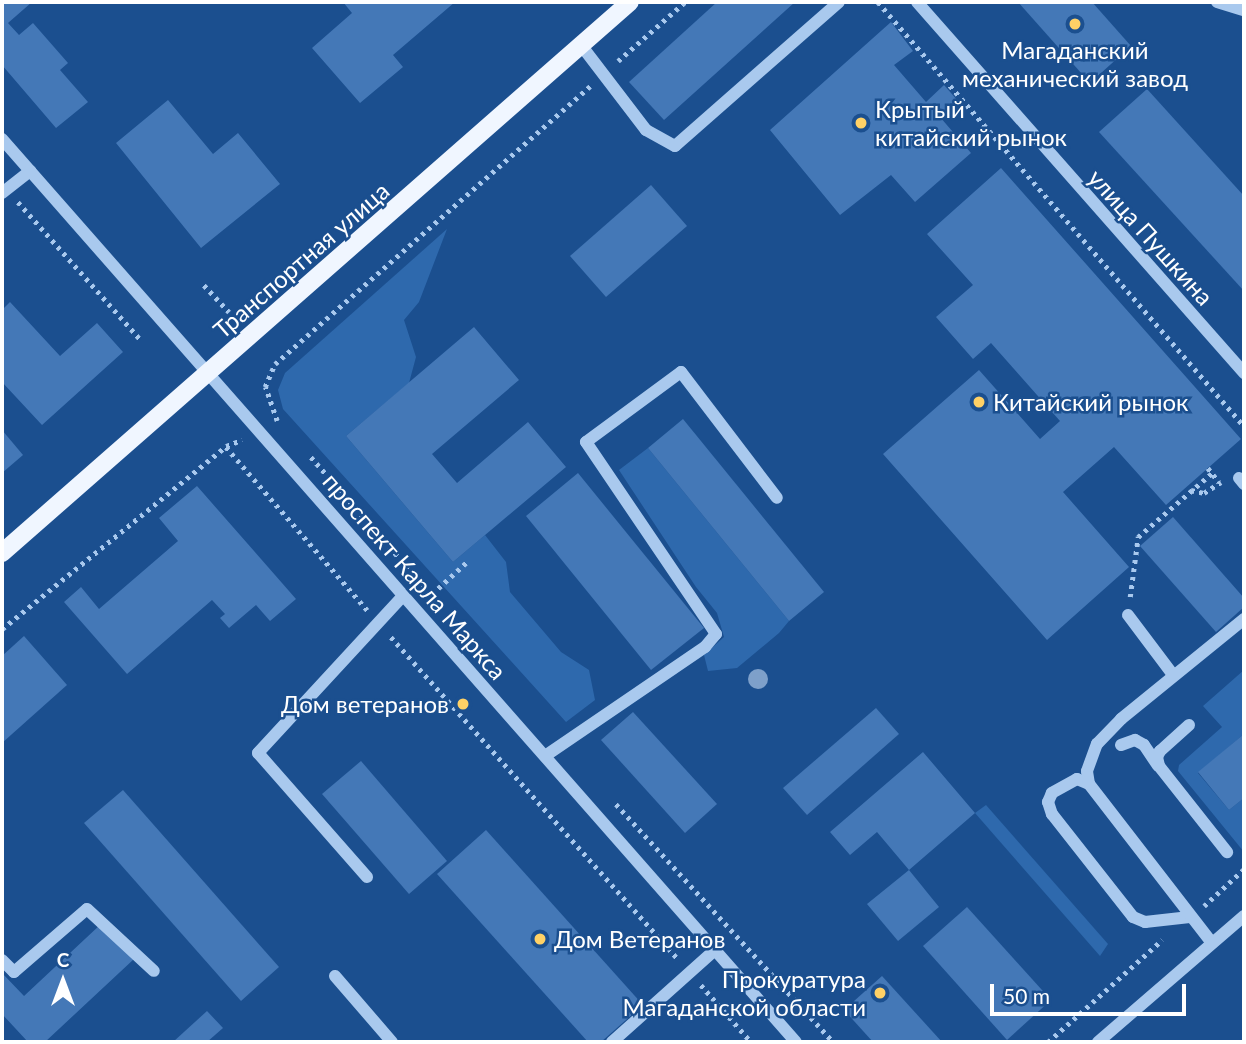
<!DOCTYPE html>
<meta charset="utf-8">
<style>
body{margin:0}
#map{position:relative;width:1246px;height:1044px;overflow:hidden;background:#1b4f8f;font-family:Lato,sans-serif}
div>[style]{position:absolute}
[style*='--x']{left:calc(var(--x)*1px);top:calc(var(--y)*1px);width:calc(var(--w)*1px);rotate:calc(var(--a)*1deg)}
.green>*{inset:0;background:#2e69ad}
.building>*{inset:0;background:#4478b7}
.path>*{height:4.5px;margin-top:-2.25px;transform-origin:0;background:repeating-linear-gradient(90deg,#a9c9ee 0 3.5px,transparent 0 8.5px)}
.minor>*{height:12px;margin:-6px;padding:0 6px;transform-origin:6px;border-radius:6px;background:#a9c9ee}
.major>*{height:18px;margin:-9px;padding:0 9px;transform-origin:9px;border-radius:9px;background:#f0f6ff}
.trees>*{width:20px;height:20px;margin:-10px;border-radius:50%;background:#7ea0ca}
.dots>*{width:19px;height:19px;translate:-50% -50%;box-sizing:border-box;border:4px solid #1b4f8f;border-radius:50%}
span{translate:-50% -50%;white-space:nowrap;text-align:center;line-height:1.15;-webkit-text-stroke:5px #1b4f8f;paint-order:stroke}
.poi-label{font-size:24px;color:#fff}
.left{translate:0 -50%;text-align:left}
.right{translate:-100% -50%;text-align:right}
.street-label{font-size:24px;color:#fff}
.frame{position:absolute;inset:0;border:4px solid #fff;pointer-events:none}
.north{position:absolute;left:28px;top:946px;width:70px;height:70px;-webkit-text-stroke:5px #1b4f8f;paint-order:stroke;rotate:0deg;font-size:19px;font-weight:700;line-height:28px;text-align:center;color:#fff}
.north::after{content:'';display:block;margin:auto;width:24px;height:32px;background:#fff;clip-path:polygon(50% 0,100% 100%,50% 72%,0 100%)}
.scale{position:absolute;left:990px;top:984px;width:196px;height:32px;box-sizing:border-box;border:4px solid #fff;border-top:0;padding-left:9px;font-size:21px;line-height:24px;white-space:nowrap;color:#fff;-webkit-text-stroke:5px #1b4f8f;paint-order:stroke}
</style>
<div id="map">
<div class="green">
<i style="clip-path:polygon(447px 229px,419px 302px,404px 320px,416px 357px,409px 383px,346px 436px,453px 562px,485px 535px,506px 562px,510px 592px,561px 652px,589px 670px,595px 700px,566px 722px,283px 409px,278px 390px,285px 373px)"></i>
<i style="clip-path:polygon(648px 448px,789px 621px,779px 633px,737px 668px,708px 671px,704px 655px,724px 637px,717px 613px,696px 587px,619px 470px)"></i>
<i style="clip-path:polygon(1244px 670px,1244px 734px,1198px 773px,1229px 810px,1244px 798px,1244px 852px,1178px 771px,1179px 765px,1222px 727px,1203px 706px)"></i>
<i style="clip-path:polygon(986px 805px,1108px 944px,1100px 956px,975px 813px)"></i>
</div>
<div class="building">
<i style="clip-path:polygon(2px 2px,32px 2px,8px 23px,19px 35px,33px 23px,68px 63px,60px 70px,88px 102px,56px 128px,2px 65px)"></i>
<i style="clip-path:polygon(343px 2px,455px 2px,393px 55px,403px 67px,360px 103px,312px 48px,352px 13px)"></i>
<i style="clip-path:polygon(717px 2px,795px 2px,664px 120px,629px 82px)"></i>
<i style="clip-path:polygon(1018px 2px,1092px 2px,1131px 46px,1090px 83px)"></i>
<i style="clip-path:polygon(891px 22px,913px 51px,894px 65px,926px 102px,944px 85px,958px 101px,940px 117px,971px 153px,915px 202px,891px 175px,840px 215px,770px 130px)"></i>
<i style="clip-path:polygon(1147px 89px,1244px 196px,1244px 291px,1099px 132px)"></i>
<i style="clip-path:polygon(168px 100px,213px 154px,238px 133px,280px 184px,201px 248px,116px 143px)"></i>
<i style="clip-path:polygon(1001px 168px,1241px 439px,1166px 505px,1114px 447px,1063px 492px,1129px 567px,1047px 640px,883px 454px,979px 370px,1040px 439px,1060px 421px,991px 343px,973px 359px,936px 317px,973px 285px,927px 234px)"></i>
<i style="clip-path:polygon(651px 185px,687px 226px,606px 297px,570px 256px)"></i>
<i style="clip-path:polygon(10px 302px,60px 356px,97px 323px,123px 352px,42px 425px,2px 382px,2px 310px)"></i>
<i style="clip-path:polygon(474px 327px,519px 380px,432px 454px,457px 483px,528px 422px,566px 467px,453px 562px,346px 436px)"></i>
<i style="clip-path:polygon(683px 419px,824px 592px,789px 621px,648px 448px)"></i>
<i style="clip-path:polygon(2px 430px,23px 455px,2px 473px)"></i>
<i style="clip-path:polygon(578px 473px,704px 628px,651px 670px,526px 516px)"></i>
<i style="clip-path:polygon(197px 486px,296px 599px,270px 621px,256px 605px,229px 628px,220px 618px,225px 614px,212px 600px,127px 674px,64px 602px,81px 587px,99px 609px,178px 541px,159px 518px)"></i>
<i style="clip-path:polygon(1173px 517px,1244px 598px,1244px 607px,1216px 632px,1140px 546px)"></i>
<i style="clip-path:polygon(24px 636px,67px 685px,2px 743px,2px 656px)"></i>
<i style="clip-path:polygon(876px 708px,899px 734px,807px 815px,783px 788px)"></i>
<i style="clip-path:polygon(633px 712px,717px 804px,685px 833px,601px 740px)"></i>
<i style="clip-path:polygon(1244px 734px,1244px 798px,1229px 810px,1198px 772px)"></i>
<i style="clip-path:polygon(923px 752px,975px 813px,909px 870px,877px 832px,850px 855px,830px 832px)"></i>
<i style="clip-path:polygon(361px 761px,447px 861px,409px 894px,322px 794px)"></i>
<i style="clip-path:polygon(123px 790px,279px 967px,241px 1001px,84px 823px)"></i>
<i style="clip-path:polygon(486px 830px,643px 1005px,601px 1042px,588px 1042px,437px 874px)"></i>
<i style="clip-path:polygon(909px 870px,939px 907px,898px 941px,867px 904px)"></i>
<i style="clip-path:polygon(967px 907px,1051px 1000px,1007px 1040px,923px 946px)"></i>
<i style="clip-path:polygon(101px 924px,134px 959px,45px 1042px,28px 1042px,2px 1014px,2px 973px,24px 996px)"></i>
<i style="clip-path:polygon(882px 976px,942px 1042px,873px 1042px,844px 1010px)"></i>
<i style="clip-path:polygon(207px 1011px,223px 1028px,207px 1042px,173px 1042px)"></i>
</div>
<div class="path">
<i style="--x:878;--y:2;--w:560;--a:49.2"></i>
<i style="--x:618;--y:61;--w:89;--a:-41.4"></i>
<i style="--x:18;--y:202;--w:185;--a:48.3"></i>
<i style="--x:204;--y:285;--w:37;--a:47"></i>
<i style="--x:277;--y:421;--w:36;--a:-109"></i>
<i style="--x:265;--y:387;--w:25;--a:-67"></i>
<i style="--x:275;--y:364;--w:420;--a:-41.4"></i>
<i style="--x:226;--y:447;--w:216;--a:49.1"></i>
<i style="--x:311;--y:457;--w:194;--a:48.8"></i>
<i style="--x:1208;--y:468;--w:18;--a:52"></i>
<i style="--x:1191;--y:490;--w:13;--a:13"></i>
<i style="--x:1204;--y:493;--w:20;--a:-33"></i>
<i style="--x:432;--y:594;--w:50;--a:-42.6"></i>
<i style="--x:1130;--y:597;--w:61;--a:-82.4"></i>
<i style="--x:1138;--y:537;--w:98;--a:-40.9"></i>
<i style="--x:2;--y:629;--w:289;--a:-39.2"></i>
<i style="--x:226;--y:446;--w:17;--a:-21"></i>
<i style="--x:391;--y:637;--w:433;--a:48.3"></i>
<i style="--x:616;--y:804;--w:322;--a:47.6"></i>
<i style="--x:1204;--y:906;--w:54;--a:-42.8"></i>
<i style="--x:701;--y:985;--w:76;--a:48.7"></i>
<i style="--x:1048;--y:1042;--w:153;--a:-41.8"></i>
</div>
<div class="minor">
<i style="--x:917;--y:2;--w:495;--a:48.6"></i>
<i style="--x:1217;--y:2;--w:28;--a:17"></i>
<i style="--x:581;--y:45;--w:107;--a:52.6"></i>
<i style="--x:646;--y:130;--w:33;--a:29"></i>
<i style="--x:675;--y:146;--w:218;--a:-41.3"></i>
<i style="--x:2;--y:139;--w:1202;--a:48.68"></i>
<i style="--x:2;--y:193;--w:36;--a:-38"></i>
<i style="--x:1239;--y:478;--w:8;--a:50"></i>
<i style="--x:1128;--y:615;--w:75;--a:53.1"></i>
<i style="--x:1189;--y:725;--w:39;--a:138"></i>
<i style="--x:1160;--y:751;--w:7;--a:117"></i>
<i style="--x:1157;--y:757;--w:9;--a:77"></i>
<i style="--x:1159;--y:766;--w:110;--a:51.7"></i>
<i style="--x:1121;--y:745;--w:15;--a:-20"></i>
<i style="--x:1135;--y:740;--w:10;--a:29"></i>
<i style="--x:1144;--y:745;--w:25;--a:56"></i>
<i style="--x:545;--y:756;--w:194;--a:-34.3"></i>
<i style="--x:705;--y:647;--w:17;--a:-50"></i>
<i style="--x:716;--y:634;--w:232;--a:-124.1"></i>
<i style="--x:586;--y:442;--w:118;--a:-36.4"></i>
<i style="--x:681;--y:372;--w:158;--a:52.7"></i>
<i style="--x:1089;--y:784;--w:13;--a:-157"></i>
<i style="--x:1077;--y:779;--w:29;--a:151"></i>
<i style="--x:1052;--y:793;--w:10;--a:114"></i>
<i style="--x:1048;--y:802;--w:13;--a:72"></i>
<i style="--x:1052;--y:814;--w:131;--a:51.8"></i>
<i style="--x:1133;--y:917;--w:13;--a:23"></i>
<i style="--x:1145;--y:922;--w:45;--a:-6.3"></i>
<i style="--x:367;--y:877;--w:165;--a:-131.3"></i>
<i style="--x:258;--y:753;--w:215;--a:-47.3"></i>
<i style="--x:1212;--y:943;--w:201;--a:-127.7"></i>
<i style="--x:1089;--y:784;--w:13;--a:-99"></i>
<i style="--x:1087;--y:771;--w:29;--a:-70"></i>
<i style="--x:1097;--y:744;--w:35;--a:-46"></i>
<i style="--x:1121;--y:719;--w:159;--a:-39.1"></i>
<i style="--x:2;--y:960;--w:17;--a:45"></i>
<i style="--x:14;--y:972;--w:96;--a:-40.8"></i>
<i style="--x:87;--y:909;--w:91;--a:42.8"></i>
<i style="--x:335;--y:976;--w:87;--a:49.2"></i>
<i style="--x:612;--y:1042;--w:138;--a:-41.8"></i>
<i style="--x:1098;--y:1042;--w:193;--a:-40.8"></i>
</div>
<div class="major">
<i style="--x:2;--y:553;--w:835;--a:-41.26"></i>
</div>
<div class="trees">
<i style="left:758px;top:679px"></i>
</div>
<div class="dots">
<i style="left:1075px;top:24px;background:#ffd166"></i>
<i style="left:861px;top:123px;background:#ffd166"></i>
<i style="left:979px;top:402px;background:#ffd166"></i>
<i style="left:463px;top:704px;background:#ffd166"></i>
<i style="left:540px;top:939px;background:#ffd166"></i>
<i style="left:880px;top:993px;background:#ffd166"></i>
</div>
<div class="poi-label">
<span style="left:1075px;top:64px">Магаданский<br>механический завод</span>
<span class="left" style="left:875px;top:123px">Крытый<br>китайский рынок</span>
<span class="left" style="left:993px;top:402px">Китайский рынок</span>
<span class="right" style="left:449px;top:704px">Дом ветеранов</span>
<span class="left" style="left:554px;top:939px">Дом Ветеранов</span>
<span class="right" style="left:866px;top:993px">Прокуратура<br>Магаданской области</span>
</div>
<div class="street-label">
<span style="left:1151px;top:237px;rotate:48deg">улица Пушкина</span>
<span style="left:301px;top:260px;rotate:-41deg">Транспортная улица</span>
<span style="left:415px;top:576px;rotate:49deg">проспект Карла Маркса</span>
</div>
<div class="frame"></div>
<div class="north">С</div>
<div class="scale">50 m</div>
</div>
